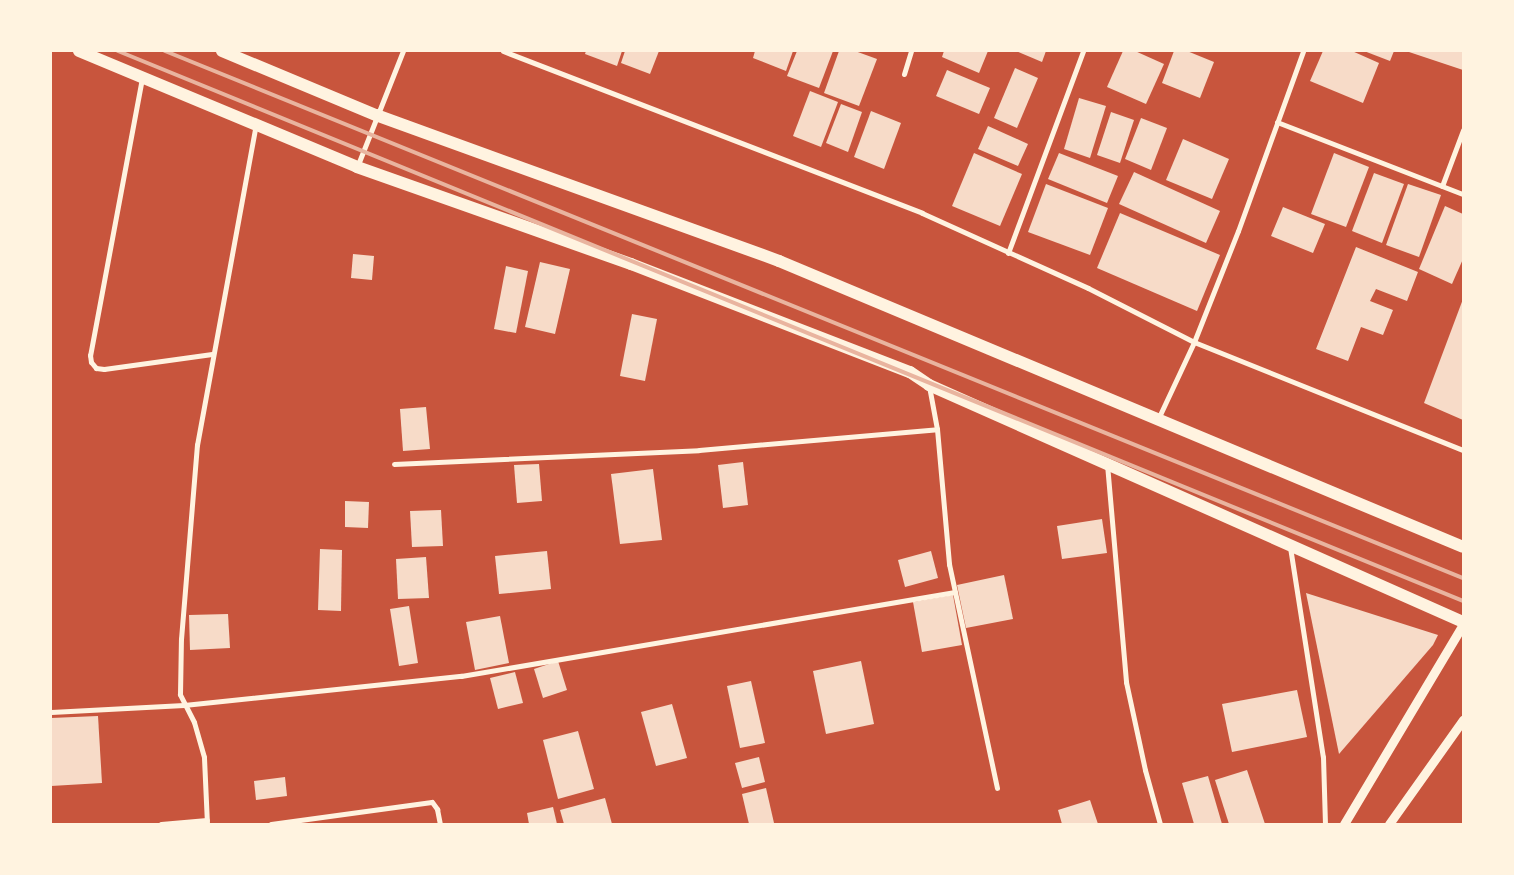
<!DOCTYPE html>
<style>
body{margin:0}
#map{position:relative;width:1514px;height:875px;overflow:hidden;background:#c8553d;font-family:"Nunito Sans",sans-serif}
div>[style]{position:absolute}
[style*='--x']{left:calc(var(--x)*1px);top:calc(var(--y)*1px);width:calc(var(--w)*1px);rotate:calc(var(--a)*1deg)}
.building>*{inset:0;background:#f7dbc8}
.minor>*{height:5px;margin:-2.5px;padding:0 2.5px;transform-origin:2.5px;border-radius:2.5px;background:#fff3e0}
.tertiary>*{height:9px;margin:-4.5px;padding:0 4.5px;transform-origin:4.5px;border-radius:4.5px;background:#fff3e0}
.primary>*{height:12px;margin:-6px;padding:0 6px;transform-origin:6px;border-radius:6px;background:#fff3e0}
.rail>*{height:4px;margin:-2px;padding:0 2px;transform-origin:2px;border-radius:2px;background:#e9b49f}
span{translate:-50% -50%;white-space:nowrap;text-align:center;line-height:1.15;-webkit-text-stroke:5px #fff3e0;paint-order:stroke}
.frame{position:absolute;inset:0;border:52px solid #fff3e0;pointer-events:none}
</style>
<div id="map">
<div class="building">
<i style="clip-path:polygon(586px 51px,622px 51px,617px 66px,585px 54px)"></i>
<i style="clip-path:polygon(625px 51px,659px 51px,650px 74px,621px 63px)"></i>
<i style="clip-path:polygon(755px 51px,793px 51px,786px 71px,753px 58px)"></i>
<i style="clip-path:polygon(797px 51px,833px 51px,819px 88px,787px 76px)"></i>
<i style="clip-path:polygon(839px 51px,855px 51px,877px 59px,859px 106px,824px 93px)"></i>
<i style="clip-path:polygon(944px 51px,988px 51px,979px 73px,942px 57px)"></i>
<i style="clip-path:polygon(1016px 51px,1046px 51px,1042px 62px)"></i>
<i style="clip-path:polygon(1123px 51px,1135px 51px,1164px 64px,1146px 104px,1107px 87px)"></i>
<i style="clip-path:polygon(1174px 51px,1187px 51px,1214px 62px,1200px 98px,1162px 83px)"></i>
<i style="clip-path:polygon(1323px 51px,1352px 51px,1379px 63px,1363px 103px,1310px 81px)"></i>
<i style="clip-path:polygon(1364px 51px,1394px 51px,1390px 61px)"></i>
<i style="clip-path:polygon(1409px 51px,1463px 51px,1463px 70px,1409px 52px)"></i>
<i style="clip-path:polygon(1015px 68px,1038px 78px,1017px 128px,994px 118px)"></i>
<i style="clip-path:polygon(947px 70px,990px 88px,979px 114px,936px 96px)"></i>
<i style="clip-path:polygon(810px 91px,838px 102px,821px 147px,793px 136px)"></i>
<i style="clip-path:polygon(1079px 98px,1106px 106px,1090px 158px,1064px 149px)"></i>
<i style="clip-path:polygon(841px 104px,862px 112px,848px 152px,826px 143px)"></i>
<i style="clip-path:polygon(871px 111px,901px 123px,884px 169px,854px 157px)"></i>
<i style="clip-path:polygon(1111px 112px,1134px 120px,1120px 163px,1097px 155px)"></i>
<i style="clip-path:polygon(1141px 118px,1167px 128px,1151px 170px,1125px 159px)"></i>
<i style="clip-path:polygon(988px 126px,1028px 144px,1018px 166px,978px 149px)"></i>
<i style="clip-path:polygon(1183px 139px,1229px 159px,1212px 199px,1166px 180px)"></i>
<i style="clip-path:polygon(974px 153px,1022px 174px,1000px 226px,952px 206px)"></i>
<i style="clip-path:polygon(1059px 153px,1118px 176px,1107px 203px,1048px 179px)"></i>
<i style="clip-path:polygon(1334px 153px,1369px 167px,1346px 227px,1311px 214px)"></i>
<i style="clip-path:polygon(1134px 172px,1220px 211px,1206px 243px,1119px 204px)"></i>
<i style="clip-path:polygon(1374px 173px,1404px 184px,1382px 243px,1352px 231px)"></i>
<i style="clip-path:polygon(1046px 184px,1108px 208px,1090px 255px,1028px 232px)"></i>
<i style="clip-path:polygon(1408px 184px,1441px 195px,1419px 257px,1386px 245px)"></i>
<i style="clip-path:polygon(1445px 206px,1463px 214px,1463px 259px,1452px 284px,1419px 269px)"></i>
<i style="clip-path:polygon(1283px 207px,1325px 224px,1313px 253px,1271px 236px)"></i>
<i style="clip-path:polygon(1120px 213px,1220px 255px,1197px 311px,1097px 268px)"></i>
<i style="clip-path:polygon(1356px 247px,1418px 272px,1407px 301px,1376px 289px,1370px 301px,1393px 310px,1383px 335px,1361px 327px,1348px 361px,1316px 349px)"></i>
<i style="clip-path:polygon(353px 254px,374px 256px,372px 280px,351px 278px)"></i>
<i style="clip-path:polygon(540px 262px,570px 269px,555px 334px,525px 327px)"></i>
<i style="clip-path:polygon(506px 266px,528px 271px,516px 333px,494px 329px)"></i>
<i style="clip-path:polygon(1463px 299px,1463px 420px,1424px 403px)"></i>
<i style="clip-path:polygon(632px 314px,657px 319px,645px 381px,620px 376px)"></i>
<i style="clip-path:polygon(426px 407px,430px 449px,403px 451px,400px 409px)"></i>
<i style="clip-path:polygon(743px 462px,748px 505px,723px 508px,718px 465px)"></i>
<i style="clip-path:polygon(539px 464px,542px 501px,517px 503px,514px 465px)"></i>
<i style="clip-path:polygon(653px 469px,662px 540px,620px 544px,611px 474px)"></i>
<i style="clip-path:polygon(345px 501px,369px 502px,368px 528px,345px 527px)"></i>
<i style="clip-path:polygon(441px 510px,443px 546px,412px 547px,410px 511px)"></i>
<i style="clip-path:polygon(1102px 519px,1107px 553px,1062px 559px,1057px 526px)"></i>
<i style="clip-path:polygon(320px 549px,342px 550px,341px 611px,318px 610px)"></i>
<i style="clip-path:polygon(547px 551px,551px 589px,499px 594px,495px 556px)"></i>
<i style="clip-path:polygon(931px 551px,938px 578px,905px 587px,898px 560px)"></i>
<i style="clip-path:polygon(426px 557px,429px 598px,398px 599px,396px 559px)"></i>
<i style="clip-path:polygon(1004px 575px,1013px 619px,966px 628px,957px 585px)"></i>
<i style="clip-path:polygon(1306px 593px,1438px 635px,1433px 645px,1339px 754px)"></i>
<i style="clip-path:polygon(953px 595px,962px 645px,922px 652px,913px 602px)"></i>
<i style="clip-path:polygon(409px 606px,418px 663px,399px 666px,390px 609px)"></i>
<i style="clip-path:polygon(228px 614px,230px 648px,190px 650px,189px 615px)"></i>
<i style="clip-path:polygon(500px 616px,509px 663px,475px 670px,466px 622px)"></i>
<i style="clip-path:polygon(558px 661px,567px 690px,543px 698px,534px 669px)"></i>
<i style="clip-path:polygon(861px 661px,874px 724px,826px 734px,813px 671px)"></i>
<i style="clip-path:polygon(515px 672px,523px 703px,498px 709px,490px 678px)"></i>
<i style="clip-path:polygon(751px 681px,765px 743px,740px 748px,727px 686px)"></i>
<i style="clip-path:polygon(1297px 690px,1307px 737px,1232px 752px,1222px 704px)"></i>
<i style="clip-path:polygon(672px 704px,687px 758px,656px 766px,641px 712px)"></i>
<i style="clip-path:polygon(98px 716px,102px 783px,51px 786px,51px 718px)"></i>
<i style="clip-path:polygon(578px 731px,594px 789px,558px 799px,543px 740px)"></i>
<i style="clip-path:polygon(759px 757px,765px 782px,742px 788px,735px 763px)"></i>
<i style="clip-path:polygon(1247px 770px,1265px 824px,1229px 824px,1215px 780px)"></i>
<i style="clip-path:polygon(1208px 776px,1222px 824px,1194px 824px,1182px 783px)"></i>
<i style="clip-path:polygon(285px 777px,287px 796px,256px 800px,254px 781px)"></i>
<i style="clip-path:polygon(766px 788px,774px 823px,749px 824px,742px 794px)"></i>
<i style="clip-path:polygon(605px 798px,612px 824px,564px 824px,560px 810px)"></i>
<i style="clip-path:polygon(1090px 800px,1098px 824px,1062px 824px,1058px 810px)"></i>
<i style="clip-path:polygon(553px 807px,557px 824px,529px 824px,527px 813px)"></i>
</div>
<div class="minor">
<i style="--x:503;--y:51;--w:449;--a:21.1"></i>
<i style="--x:922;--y:213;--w:182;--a:24.3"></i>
<i style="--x:1088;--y:288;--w:119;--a:27"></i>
<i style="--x:1194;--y:342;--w:290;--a:21.9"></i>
<i style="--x:904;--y:74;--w:24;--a:-73"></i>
<i style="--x:142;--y:78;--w:282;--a:100.6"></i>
<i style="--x:90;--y:355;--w:7;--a:82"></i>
<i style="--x:91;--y:362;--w:8;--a:50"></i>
<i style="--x:96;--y:368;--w:8;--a:7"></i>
<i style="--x:104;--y:369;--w:109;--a:-7.9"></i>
<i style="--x:1277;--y:122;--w:199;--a:21.2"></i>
<i style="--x:357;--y:167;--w:125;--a:-68.4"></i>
<i style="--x:1442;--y:186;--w:60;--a:-69.4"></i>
<i style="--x:1008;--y:253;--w:215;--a:-69.6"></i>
<i style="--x:929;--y:386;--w:44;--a:79.5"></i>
<i style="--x:937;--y:429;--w:136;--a:84.9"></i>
<i style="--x:949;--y:564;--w:229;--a:77.9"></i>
<i style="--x:1158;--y:419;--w:85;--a:-64.9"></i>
<i style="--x:1194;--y:342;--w:119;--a:-68.4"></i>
<i style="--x:1238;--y:231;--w:191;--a:-70.1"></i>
<i style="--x:394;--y:464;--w:305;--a:-2.6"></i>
<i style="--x:699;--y:450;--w:239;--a:-5"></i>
<i style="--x:1107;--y:464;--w:219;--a:85"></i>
<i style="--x:1126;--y:682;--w:90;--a:77.8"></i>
<i style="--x:1145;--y:770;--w:56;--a:74.5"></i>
<i style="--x:1290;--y:547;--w:213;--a:81.1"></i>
<i style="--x:1323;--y:757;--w:67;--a:88.3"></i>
<i style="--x:51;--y:712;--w:133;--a:-3"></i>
<i style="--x:184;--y:705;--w:279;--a:-6"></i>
<i style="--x:461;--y:676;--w:501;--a:-9.65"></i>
<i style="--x:161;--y:824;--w:46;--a:-5"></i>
<i style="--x:207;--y:824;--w:67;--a:-92.6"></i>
<i style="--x:204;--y:757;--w:36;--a:-106"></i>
<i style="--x:194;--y:722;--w:31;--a:-117"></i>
<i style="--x:180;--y:694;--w:55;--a:-89"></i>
<i style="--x:181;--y:639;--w:195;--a:-85.3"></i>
<i style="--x:197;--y:445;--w:325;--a:-79.6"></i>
<i style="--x:271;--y:824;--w:162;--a:-7.8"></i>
<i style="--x:432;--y:802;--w:9;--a:54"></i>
<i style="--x:437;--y:809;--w:15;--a:79"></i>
</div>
<div class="tertiary">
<i style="--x:1344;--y:824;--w:233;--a:-59.2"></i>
<i style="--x:1389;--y:824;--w:128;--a:-54.6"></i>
</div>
<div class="primary">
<i style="--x:79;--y:51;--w:301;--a:22.6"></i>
<i style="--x:357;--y:167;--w:291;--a:19.5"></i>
<i style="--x:631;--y:264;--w:299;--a:21.2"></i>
<i style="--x:910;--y:372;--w:23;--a:34"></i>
<i style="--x:929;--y:385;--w:584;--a:23.93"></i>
<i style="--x:222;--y:51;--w:167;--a:22.6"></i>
<i style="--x:376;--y:115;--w:429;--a:19.9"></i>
<i style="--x:779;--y:261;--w:741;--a:22.69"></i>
</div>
<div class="rail">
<i style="--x:118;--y:51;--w:1453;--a:22.24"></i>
<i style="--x:165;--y:51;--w:1401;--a:22.1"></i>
</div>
<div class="frame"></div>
</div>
